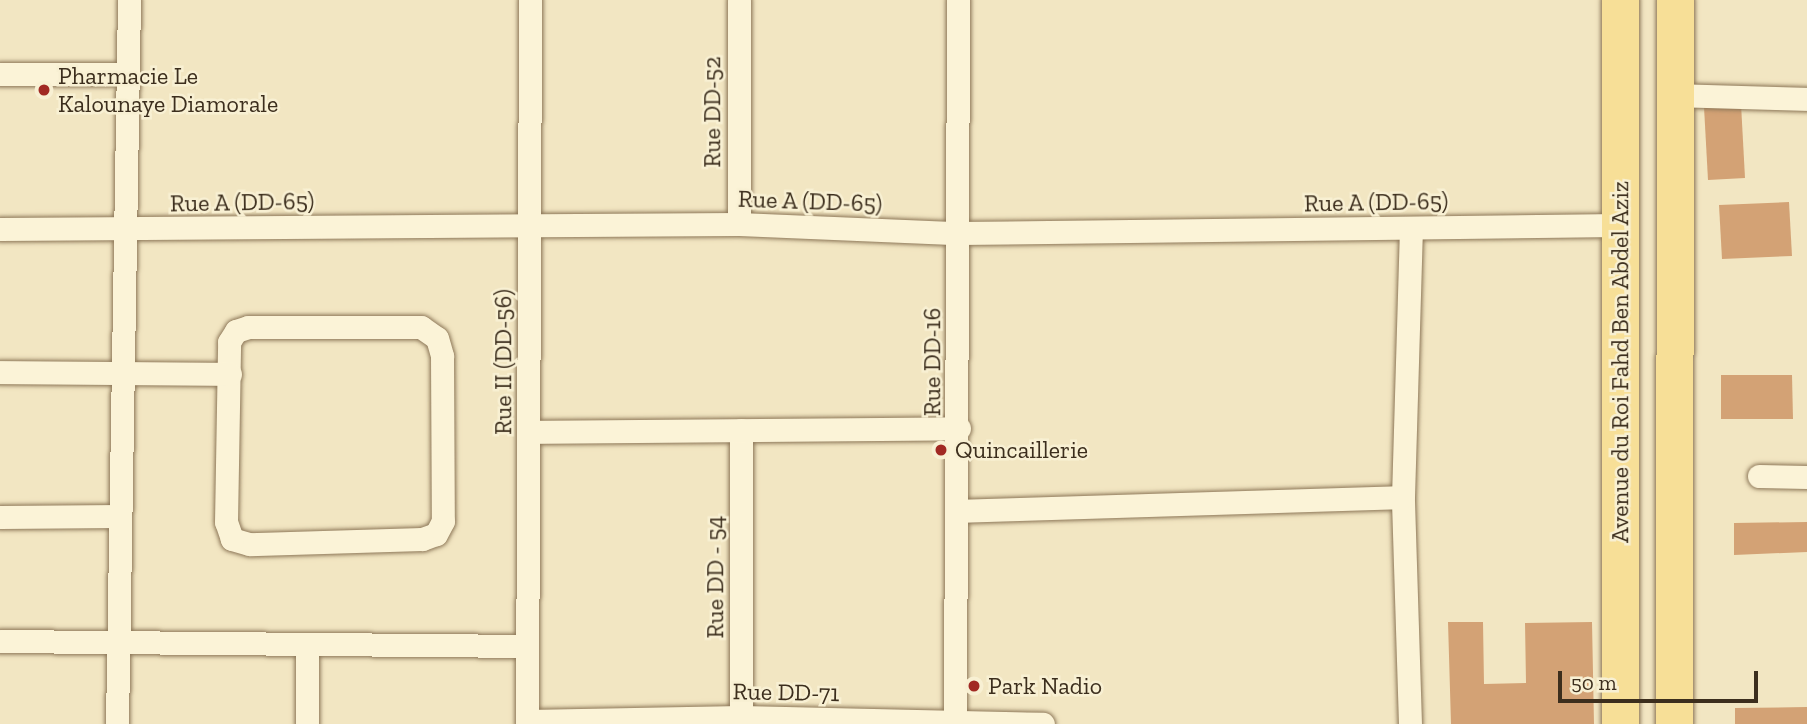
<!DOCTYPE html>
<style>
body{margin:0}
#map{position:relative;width:1807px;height:724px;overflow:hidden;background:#f2e6c2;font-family:"Zilla Slab",serif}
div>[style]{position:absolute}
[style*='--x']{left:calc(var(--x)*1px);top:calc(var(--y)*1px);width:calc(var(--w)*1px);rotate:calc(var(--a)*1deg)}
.building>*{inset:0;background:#d3a275}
.roads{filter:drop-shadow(0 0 2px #8d7758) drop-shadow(0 0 2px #8d7758)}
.street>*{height:23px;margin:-11.5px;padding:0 11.5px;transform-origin:11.5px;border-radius:11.5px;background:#fbf3d7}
.primary>*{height:37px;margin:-18.5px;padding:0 18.5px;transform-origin:18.5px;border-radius:18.5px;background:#f7df97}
.dots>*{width:19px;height:19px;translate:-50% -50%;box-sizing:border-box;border:4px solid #f8f0d3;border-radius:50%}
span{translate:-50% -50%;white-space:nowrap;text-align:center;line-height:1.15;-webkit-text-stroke:5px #f8f0d3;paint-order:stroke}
.poi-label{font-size:24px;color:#3c2e1d}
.left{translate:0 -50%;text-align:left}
.street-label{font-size:24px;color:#3c2e1d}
.scale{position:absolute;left:1558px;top:671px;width:200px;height:32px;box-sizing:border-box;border:4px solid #3c2e1d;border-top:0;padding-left:9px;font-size:21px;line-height:24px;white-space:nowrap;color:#3c2e1d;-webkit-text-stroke:5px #f8f0d3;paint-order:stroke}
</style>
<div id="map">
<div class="building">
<i style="clip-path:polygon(1741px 104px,1745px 178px,1708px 180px,1704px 107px)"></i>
<i style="clip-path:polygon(1789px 202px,1792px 256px,1722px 259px,1719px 205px)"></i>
<i style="clip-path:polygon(1721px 375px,1792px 375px,1793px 419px,1721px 419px)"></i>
<i style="clip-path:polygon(1807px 522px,1807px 552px,1734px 555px,1734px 523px)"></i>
<i style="clip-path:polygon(1448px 622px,1483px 622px,1484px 684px,1526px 683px,1525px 623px,1592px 622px,1594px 724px,1451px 724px)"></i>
<i style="clip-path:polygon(1807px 707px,1807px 724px,1735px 724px,1735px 708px)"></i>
</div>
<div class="roads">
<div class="street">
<i style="--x:739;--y:0;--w:224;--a:90"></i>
<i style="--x:0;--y:74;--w:128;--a:0"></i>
<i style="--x:1675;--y:95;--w:132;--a:1.7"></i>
<i style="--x:0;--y:229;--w:739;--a:-0.39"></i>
<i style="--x:739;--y:224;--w:219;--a:2.4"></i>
<i style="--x:958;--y:233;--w:661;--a:-0.69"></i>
<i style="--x:248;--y:327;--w:173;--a:0"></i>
<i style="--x:421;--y:327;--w:19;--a:35"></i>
<i style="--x:437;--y:338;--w:19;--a:74"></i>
<i style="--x:442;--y:356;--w:165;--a:89.7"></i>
<i style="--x:443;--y:521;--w:15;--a:118"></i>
<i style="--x:436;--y:534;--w:15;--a:160"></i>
<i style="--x:422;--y:539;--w:173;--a:178.3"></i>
<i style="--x:249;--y:544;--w:18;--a:-164"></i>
<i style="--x:232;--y:539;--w:18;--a:-109"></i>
<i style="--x:226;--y:522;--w:180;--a:-89"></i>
<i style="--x:229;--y:342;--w:13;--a:-58"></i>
<i style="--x:236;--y:331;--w:13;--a:-18"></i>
<i style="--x:0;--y:372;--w:230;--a:0.5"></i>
<i style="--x:741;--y:430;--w:294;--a:90"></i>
<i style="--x:529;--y:432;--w:430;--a:-0.5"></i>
<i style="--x:1759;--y:476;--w:48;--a:1.2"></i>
<i style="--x:958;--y:511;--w:445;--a:-1.8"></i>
<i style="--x:0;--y:517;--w:120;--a:-0.5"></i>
<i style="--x:0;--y:641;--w:527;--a:0.54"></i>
<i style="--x:527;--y:721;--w:214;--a:-1.1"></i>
<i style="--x:741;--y:717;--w:302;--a:1.3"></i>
<i style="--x:117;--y:724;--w:724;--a:-89.05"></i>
<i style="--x:307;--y:724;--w:80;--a:-90"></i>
<i style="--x:527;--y:724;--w:724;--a:-89.76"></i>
<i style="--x:955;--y:724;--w:724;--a:-89.76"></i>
<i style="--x:1410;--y:724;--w:227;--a:-91.8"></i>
<i style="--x:1403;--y:497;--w:269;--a:-88.3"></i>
</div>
<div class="primary">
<i style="--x:1620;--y:0;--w:724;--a:90"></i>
<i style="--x:1674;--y:724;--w:724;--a:-89.92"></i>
</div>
</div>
<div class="dots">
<i style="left:44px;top:90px;background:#a12923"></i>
<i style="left:941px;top:450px;background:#a12923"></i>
<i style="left:974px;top:686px;background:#a12923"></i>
</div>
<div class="poi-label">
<span class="left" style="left:58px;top:90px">Pharmacie Le<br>Kalounaye Diamorale</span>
<span class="left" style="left:955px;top:450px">Quincaillerie</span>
<span class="left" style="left:988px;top:686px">Park Nadio</span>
</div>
<div class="street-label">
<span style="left:712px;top:112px;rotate:-90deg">Rue DD-52</span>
<span style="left:810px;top:201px;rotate:2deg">Rue A (DD-65)</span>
<span style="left:242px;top:202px;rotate:-1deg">Rue A (DD-65)</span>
<span style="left:1376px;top:202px;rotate:-1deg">Rue A (DD-65)</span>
<span style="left:503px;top:362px;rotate:-90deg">Rue II (DD-56)</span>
<span style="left:932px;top:362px;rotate:-90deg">Rue DD-16</span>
<span style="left:1620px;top:362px;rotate:-90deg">Avenue du Roi Fahd Ben Abdel Aziz</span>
<span style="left:715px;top:577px;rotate:-90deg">Rue DD - 54</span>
<span style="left:786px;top:692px;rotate:1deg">Rue DD-71</span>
</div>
<div class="scale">50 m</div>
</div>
